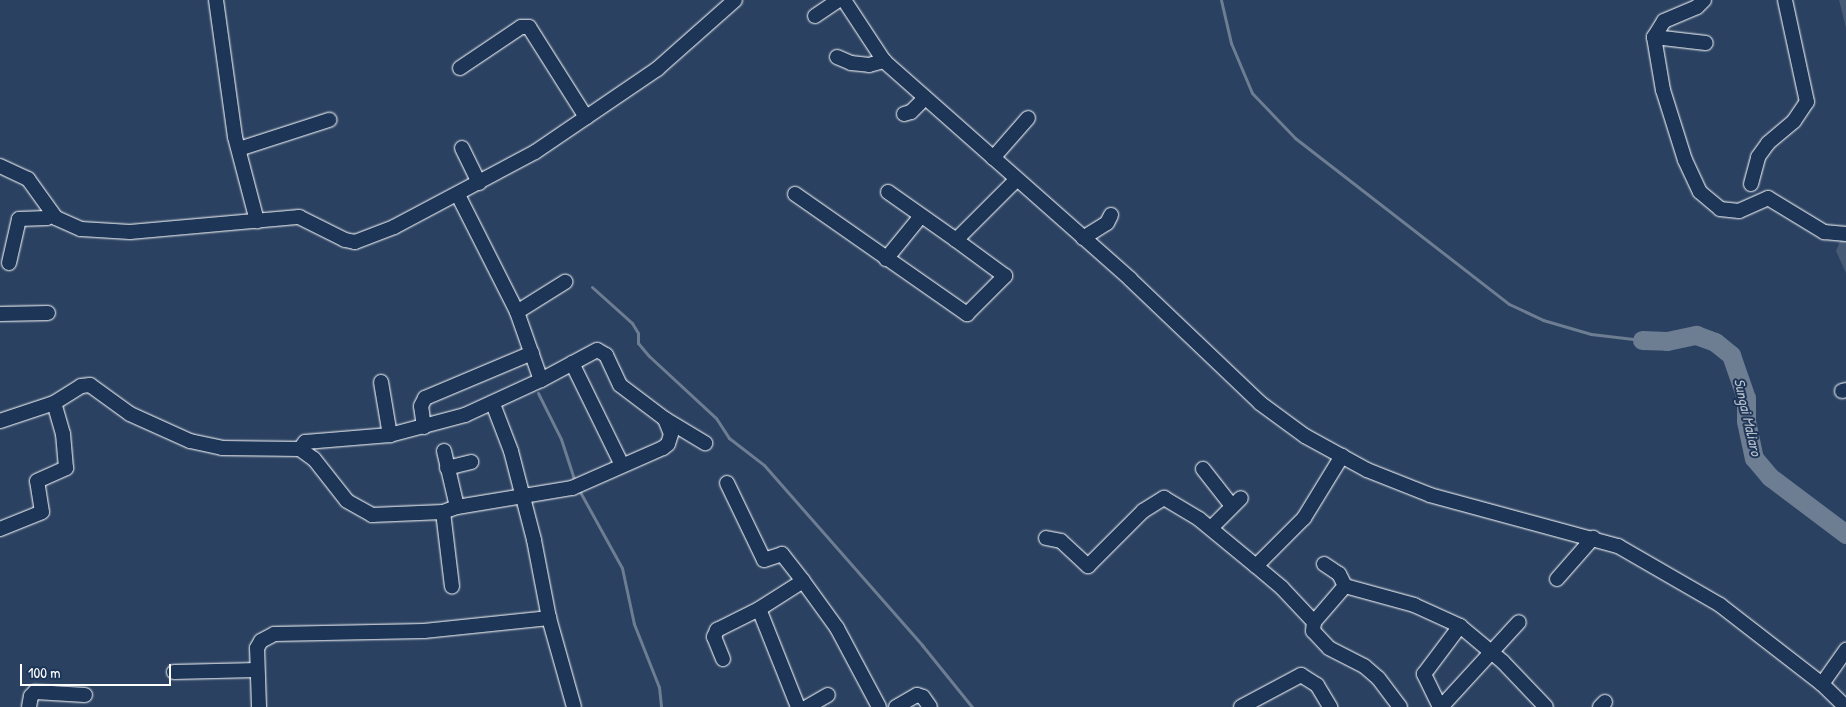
<!DOCTYPE html>
<style>
body{margin:0}
#map{position:relative;width:1846px;height:707px;overflow:hidden;background:#2a4161;font-family:"Patrick Hand",sans-serif}
div>[style]{position:absolute}
[style*='--x']{left:calc(var(--x)*1px);top:calc(var(--y)*1px);width:calc(var(--w)*1px);rotate:calc(var(--a)*1deg)}
.green>*{inset:0;background:#465975}
.stream>*{height:3px;margin:-1.5px;padding:0 1.5px;transform-origin:1.5px;border-radius:1.5px;background:#6d7d92}
.river>*{height:19px;margin:-9.5px;padding:0 9.5px;transform-origin:9.5px;border-radius:9.5px;background:#6d7d92}
.roads{filter:drop-shadow(0 0 1px #fff) drop-shadow(0 0 1px #fff)}
.minor>*{height:14px;margin:-7px;padding:0 7px;transform-origin:7px;border-radius:7px;background:#1d3557}
span{translate:-50% -50%;white-space:nowrap;text-align:center;line-height:1.15;-webkit-text-stroke:4px #1d3557;paint-order:stroke}
.water-label{font-size:15px;color:#b6bec8;font-style:italic}
.scale{position:absolute;left:20px;top:664px;width:151px;height:22px;box-sizing:border-box;border:2px solid #fff;border-top:0;padding-left:6px;font-size:15px;line-height:18px;white-space:nowrap;color:#fff;-webkit-text-stroke:4px #1d3557;paint-order:stroke}
</style>
<div id="map">
<div class="green">
<i style="clip-path:polygon(1839px 0,1846px 0,1846px 28px)"></i>
<i style="clip-path:polygon(1841px 239px,1846px 239px,1846px 273px,1836px 251px)"></i>
</div>
<div class="stream">
<i style="--x:1221;--y:0;--w:44;--a:76.9"></i>
<i style="--x:1231;--y:43;--w:54;--a:67.2"></i>
<i style="--x:1252;--y:93;--w:62;--a:46.3"></i>
<i style="--x:1295;--y:138;--w:271;--a:37.8"></i>
<i style="--x:1509;--y:304;--w:38;--a:25"></i>
<i style="--x:1543;--y:320;--w:50;--a:16.3"></i>
<i style="--x:1591;--y:334;--w:51;--a:6.7"></i>
<i style="--x:592;--y:287;--w:54;--a:42"></i>
<i style="--x:632;--y:323;--w:12;--a:59"></i>
<i style="--x:638;--y:333;--w:10;--a:90"></i>
<i style="--x:638;--y:343;--w:17;--a:50"></i>
<i style="--x:649;--y:356;--w:91;--a:42.8"></i>
<i style="--x:716;--y:418;--w:24;--a:57"></i>
<i style="--x:729;--y:438;--w:44;--a:37.6"></i>
<i style="--x:764;--y:465;--w:240;--a:48.7"></i>
<i style="--x:922;--y:645;--w:80;--a:51.1"></i>
<i style="--x:538;--y:393;--w:51;--a:63.4"></i>
<i style="--x:561;--y:439;--w:45;--a:72"></i>
<i style="--x:579;--y:490;--w:89;--a:61.1"></i>
<i style="--x:622;--y:568;--w:57;--a:77.9"></i>
<i style="--x:634;--y:624;--w:68;--a:68.4"></i>
<i style="--x:659;--y:687;--w:20;--a:84"></i>
</div>
<div class="river">
<i style="--x:1642;--y:340;--w:25;--a:2"></i>
<i style="--x:1667;--y:341;--w:30;--a:-12"></i>
<i style="--x:1696;--y:335;--w:20;--a:20"></i>
<i style="--x:1715;--y:342;--w:21;--a:39"></i>
<i style="--x:1731;--y:355;--w:46;--a:70.8"></i>
<i style="--x:1746;--y:398;--w:23;--a:90"></i>
<i style="--x:1746;--y:421;--w:38;--a:78"></i>
<i style="--x:1754;--y:458;--w:25;--a:50"></i>
<i style="--x:1770;--y:477;--w:95;--a:36.9"></i>
</div>
<div class="roads">
<div class="minor">
<i style="--x:216;--y:0;--w:138;--a:82.1"></i>
<i style="--x:235;--y:137;--w:87;--a:75.3"></i>
<i style="--x:844;--y:0;--w:73;--a:56.7"></i>
<i style="--x:884;--y:61;--w:329;--a:41.5"></i>
<i style="--x:1130;--y:279;--w:180;--a:43.6"></i>
<i style="--x:1260;--y:403;--w:56;--a:36.3"></i>
<i style="--x:1305;--y:436;--w:71;--a:28.7"></i>
<i style="--x:1367;--y:470;--w:68;--a:21.6"></i>
<i style="--x:1430;--y:495;--w:195;--a:15.2"></i>
<i style="--x:1618;--y:546;--w:118;--a:30"></i>
<i style="--x:1720;--y:605;--w:129;--a:37.8"></i>
<i style="--x:1822;--y:684;--w:33;--a:44"></i>
<i style="--x:1704;--y:0;--w:10;--a:135"></i>
<i style="--x:1697;--y:7;--w:36;--a:157"></i>
<i style="--x:1664;--y:21;--w:19;--a:122"></i>
<i style="--x:1654;--y:37;--w:54;--a:80.4"></i>
<i style="--x:1663;--y:90;--w:73;--a:72.6"></i>
<i style="--x:1685;--y:160;--w:35;--a:65"></i>
<i style="--x:1700;--y:192;--w:26;--a:40"></i>
<i style="--x:1720;--y:209;--w:19;--a:6"></i>
<i style="--x:1739;--y:211;--w:32;--a:-24"></i>
<i style="--x:1768;--y:198;--w:66;--a:31.3"></i>
<i style="--x:1824;--y:232;--w:22;--a:5"></i>
<i style="--x:815;--y:16;--w:29;--a:-34"></i>
<i style="--x:1654;--y:37;--w:52;--a:6.6"></i>
<i style="--x:837;--y:57;--w:15;--a:23"></i>
<i style="--x:851;--y:63;--w:18;--a:6"></i>
<i style="--x:869;--y:65;--w:16;--a:-15"></i>
<i style="--x:460;--y:68;--w:73;--a:-33.9"></i>
<i style="--x:521;--y:27;--w:8;--a:0"></i>
<i style="--x:529;--y:27;--w:107;--a:57.7"></i>
<i style="--x:904;--y:114;--w:7;--a:-16"></i>
<i style="--x:911;--y:112;--w:20;--a:-45"></i>
<i style="--x:462;--y:148;--w:39;--a:64"></i>
<i style="--x:239;--y:149;--w:95;--a:-17.9"></i>
<i style="--x:993;--y:158;--w:53;--a:-48.8"></i>
<i style="--x:0;--y:166;--w:31;--a:25"></i>
<i style="--x:28;--y:179;--w:48;--a:54.3"></i>
<i style="--x:56;--y:218;--w:27;--a:24"></i>
<i style="--x:81;--y:229;--w:49;--a:3.5"></i>
<i style="--x:130;--y:232;--w:170;--a:-5.1"></i>
<i style="--x:299;--y:217;--w:51;--a:26.6"></i>
<i style="--x:345;--y:240;--w:10;--a:11"></i>
<i style="--x:355;--y:242;--w:42;--a:-21"></i>
<i style="--x:394;--y:227;--w:160;--a:-28"></i>
<i style="--x:535;--y:152;--w:148;--a:-34.2"></i>
<i style="--x:657;--y:69;--w:104;--a:-41.5"></i>
<i style="--x:1751;--y:184;--w:28;--a:-75"></i>
<i style="--x:1758;--y:157;--w:17;--a:-54"></i>
<i style="--x:1768;--y:143;--w:34;--a:-40"></i>
<i style="--x:1794;--y:121;--w:23;--a:-56"></i>
<i style="--x:1807;--y:102;--w:104;--a:-102.2"></i>
<i style="--x:888;--y:192;--w:83;--a:35.2"></i>
<i style="--x:795;--y:194;--w:210;--a:34.9"></i>
<i style="--x:967;--y:314;--w:54;--a:-45"></i>
<i style="--x:1005;--y:276;--w:61;--a:-143.7"></i>
<i style="--x:956;--y:240;--w:86;--a:-45"></i>
<i style="--x:458;--y:195;--w:131;--a:63.2"></i>
<i style="--x:517;--y:312;--w:72;--a:70.6"></i>
<i style="--x:1083;--y:238;--w:28;--a:-32"></i>
<i style="--x:1107;--y:223;--w:9;--a:-63"></i>
<i style="--x:886;--y:259;--w:55;--a:-50.9"></i>
<i style="--x:9;--y:263;--w:45;--a:-77.2"></i>
<i style="--x:19;--y:219;--w:28;--a:-2"></i>
<i style="--x:47;--y:218;--w:6;--a:-31"></i>
<i style="--x:517;--y:312;--w:57;--a:-32"></i>
<i style="--x:0;--y:314;--w:48;--a:-1.2"></i>
<i style="--x:572;--y:363;--w:114;--a:63.9"></i>
<i style="--x:381;--y:382;--w:54;--a:80.4"></i>
<i style="--x:1842;--y:391;--w:4;--a:-14"></i>
<i style="--x:493;--y:404;--w:50;--a:69"></i>
<i style="--x:511;--y:451;--w:92;--a:75.5"></i>
<i style="--x:534;--y:540;--w:79;--a:79.1"></i>
<i style="--x:549;--y:618;--w:92;--a:74.3"></i>
<i style="--x:665;--y:419;--w:47;--a:31"></i>
<i style="--x:0;--y:421;--w:57;--a:-18.4"></i>
<i style="--x:54;--y:403;--w:32;--a:-32"></i>
<i style="--x:81;--y:386;--w:9;--a:-6"></i>
<i style="--x:90;--y:385;--w:49;--a:35.9"></i>
<i style="--x:130;--y:414;--w:66;--a:24.2"></i>
<i style="--x:190;--y:441;--w:33;--a:12"></i>
<i style="--x:222;--y:448;--w:78;--a:0.7"></i>
<i style="--x:300;--y:449;--w:17;--a:36"></i>
<i style="--x:314;--y:459;--w:53;--a:51.8"></i>
<i style="--x:347;--y:501;--w:29;--a:29"></i>
<i style="--x:372;--y:515;--w:71;--a:-2.4"></i>
<i style="--x:443;--y:512;--w:15;--a:-20"></i>
<i style="--x:457;--y:507;--w:117;--a:-9.4"></i>
<i style="--x:572;--y:488;--w:99;--a:-23.7"></i>
<i style="--x:663;--y:448;--w:6;--a:-39"></i>
<i style="--x:668;--y:444;--w:10;--a:-73"></i>
<i style="--x:671;--y:434;--w:16;--a:-112"></i>
<i style="--x:665;--y:419;--w:56;--a:-142.9"></i>
<i style="--x:620;--y:385;--w:33;--a:-115"></i>
<i style="--x:606;--y:355;--w:10;--a:-151"></i>
<i style="--x:597;--y:350;--w:64;--a:151.8"></i>
<i style="--x:541;--y:380;--w:84;--a:155.3"></i>
<i style="--x:465;--y:415;--w:78;--a:165.1"></i>
<i style="--x:390;--y:435;--w:85;--a:175.3"></i>
<i style="--x:305;--y:442;--w:9;--a:126"></i>
<i style="--x:424;--y:427;--w:21;--a:-98"></i>
<i style="--x:421;--y:406;--w:9;--a:-63"></i>
<i style="--x:425;--y:398;--w:116;--a:-22.8"></i>
<i style="--x:444;--y:451;--w:57;--a:76.9"></i>
<i style="--x:447;--y:468;--w:25;--a:-14"></i>
<i style="--x:1203;--y:469;--w:47;--a:51.9"></i>
<i style="--x:727;--y:483;--w:85;--a:64.3"></i>
<i style="--x:764;--y:560;--w:19;--a:-18"></i>
<i style="--x:782;--y:554;--w:34;--a:52"></i>
<i style="--x:443;--y:512;--w:75;--a:83.1"></i>
<i style="--x:1211;--y:528;--w:42;--a:-45"></i>
<i style="--x:0;--y:529;--w:45;--a:-22"></i>
<i style="--x:42;--y:512;--w:31;--a:-99"></i>
<i style="--x:37;--y:481;--w:32;--a:-24"></i>
<i style="--x:66;--y:468;--w:34;--a:-95"></i>
<i style="--x:63;--y:434;--w:32;--a:-106"></i>
<i style="--x:1046;--y:538;--w:15;--a:11"></i>
<i style="--x:1061;--y:541;--w:37;--a:43"></i>
<i style="--x:1088;--y:566;--w:78;--a:-45"></i>
<i style="--x:1143;--y:511;--w:25;--a:-32"></i>
<i style="--x:1164;--y:498;--w:41;--a:31"></i>
<i style="--x:1199;--y:519;--w:74;--a:39.5"></i>
<i style="--x:1256;--y:566;--w:68;--a:-45"></i>
<i style="--x:1304;--y:518;--w:73;--a:-58.5"></i>
<i style="--x:1324;--y:564;--w:18;--a:34"></i>
<i style="--x:1339;--y:574;--w:13;--a:63"></i>
<i style="--x:1256;--y:566;--w:34;--a:40"></i>
<i style="--x:1282;--y:588;--w:47;--a:46.7"></i>
<i style="--x:1557;--y:579;--w:55;--a:-48.7"></i>
<i style="--x:723;--y:659;--w:24;--a:-112"></i>
<i style="--x:714;--y:637;--w:8;--a:-67"></i>
<i style="--x:717;--y:630;--w:47;--a:-26.6"></i>
<i style="--x:174;--y:672;--w:83;--a:-1.4"></i>
<i style="--x:1822;--y:684;--w:42;--a:-54.8"></i>
<i style="--x:29;--y:707;--w:11;--a:-80"></i>
<i style="--x:31;--y:696;--w:6;--a:-45"></i>
<i style="--x:35;--y:692;--w:50;--a:3.4"></i>
<i style="--x:259;--y:707;--w:59;--a:-91.9"></i>
<i style="--x:257;--y:648;--w:8;--a:-60"></i>
<i style="--x:261;--y:641;--w:15;--a:-28"></i>
<i style="--x:274;--y:634;--w:150;--a:-1.1"></i>
<i style="--x:424;--y:631;--w:126;--a:-5.9"></i>
<i style="--x:798;--y:707;--w:105;--a:-111.7"></i>
<i style="--x:759;--y:609;--w:52;--a:-32.5"></i>
<i style="--x:803;--y:581;--w:58;--a:54.1"></i>
<i style="--x:837;--y:628;--w:89;--a:62"></i>
<i style="--x:807;--y:707;--w:24;--a:-30"></i>
<i style="--x:896;--y:707;--w:24;--a:-30"></i>
<i style="--x:917;--y:695;--w:6;--a:18"></i>
<i style="--x:923;--y:697;--w:12;--a:55"></i>
<i style="--x:1241;--y:707;--w:68;--a:-28.1"></i>
<i style="--x:1301;--y:675;--w:19;--a:32"></i>
<i style="--x:1317;--y:685;--w:26;--a:59"></i>
<i style="--x:1400;--y:707;--w:36;--a:-127"></i>
<i style="--x:1378;--y:678;--w:18;--a:-139"></i>
<i style="--x:1364;--y:666;--w:39;--a:-153"></i>
<i style="--x:1329;--y:648;--w:23;--a:-133"></i>
<i style="--x:1313;--y:631;--w:9;--a:-84"></i>
<i style="--x:1314;--y:622;--w:48;--a:-49.3"></i>
<i style="--x:1345;--y:586;--w:72;--a:15.4"></i>
<i style="--x:1414;--y:605;--w:51;--a:24.5"></i>
<i style="--x:1460;--y:626;--w:56;--a:39.9"></i>
<i style="--x:1503;--y:662;--w:62;--a:46.3"></i>
<i style="--x:1440;--y:707;--w:37;--a:-116"></i>
<i style="--x:1424;--y:674;--w:60;--a:-53.1"></i>
<i style="--x:1441;--y:707;--w:115;--a:-47.5"></i>
<i style="--x:1600;--y:707;--w:7;--a:-45"></i>
</div>
</div>
<div class="water-label">
<span style="left:1748px;top:417px;rotate:77deg">Sungai Maliaro</span>
</div>
<div class="scale">100 m</div>
</div>
